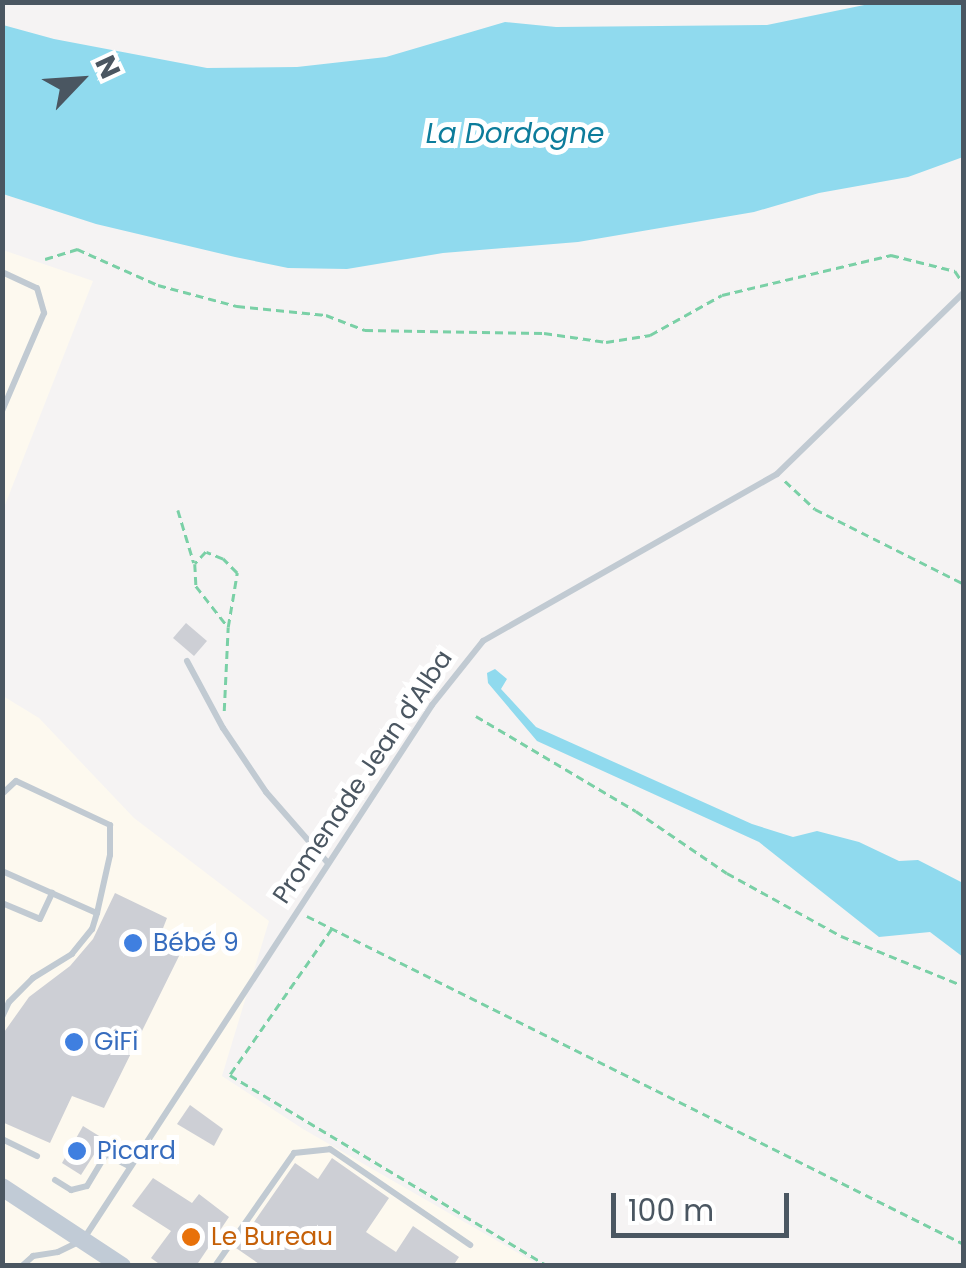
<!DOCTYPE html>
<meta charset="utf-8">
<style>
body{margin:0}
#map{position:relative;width:966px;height:1268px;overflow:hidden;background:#f5f3f3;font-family:Poppins,sans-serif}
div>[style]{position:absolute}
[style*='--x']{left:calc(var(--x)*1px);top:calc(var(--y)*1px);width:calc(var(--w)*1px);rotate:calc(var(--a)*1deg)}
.commercial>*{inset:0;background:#fdf9ef}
.water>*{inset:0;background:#90daee}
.building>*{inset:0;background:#cdcfd5}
.path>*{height:2.5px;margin-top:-1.25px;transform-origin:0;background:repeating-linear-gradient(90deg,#7ad0a6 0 8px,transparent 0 13px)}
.lane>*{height:6px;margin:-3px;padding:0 3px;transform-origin:3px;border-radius:3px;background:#c1cad2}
.secondary>*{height:18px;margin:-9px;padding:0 9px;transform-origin:9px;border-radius:9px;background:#c1cbd6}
.dots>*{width:28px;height:28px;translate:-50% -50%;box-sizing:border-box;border:5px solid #fff;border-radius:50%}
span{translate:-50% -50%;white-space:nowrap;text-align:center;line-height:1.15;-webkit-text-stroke:10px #fff;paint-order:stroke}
.street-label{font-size:25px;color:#4a5661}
.shop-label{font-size:25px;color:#366cbe}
.left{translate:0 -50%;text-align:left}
.food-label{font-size:25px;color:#c56008}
.water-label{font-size:28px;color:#0c7c9b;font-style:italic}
.frame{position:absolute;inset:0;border:5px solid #4a5661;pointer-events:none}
.north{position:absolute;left:30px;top:30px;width:100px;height:100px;-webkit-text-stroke:8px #fff;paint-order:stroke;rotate:65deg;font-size:28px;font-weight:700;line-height:40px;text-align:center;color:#4a5661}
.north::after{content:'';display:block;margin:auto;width:35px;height:45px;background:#4a5661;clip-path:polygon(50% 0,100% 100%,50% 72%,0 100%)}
.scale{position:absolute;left:611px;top:1193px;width:178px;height:45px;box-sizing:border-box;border:5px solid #4a5661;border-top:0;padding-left:12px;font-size:30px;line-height:35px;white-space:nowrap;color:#4a5661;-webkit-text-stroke:8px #fff;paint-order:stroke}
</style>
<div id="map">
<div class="commercial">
<i style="clip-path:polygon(3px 250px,93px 281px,3px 510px)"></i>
<i style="clip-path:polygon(3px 696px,39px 718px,134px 818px,269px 921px,222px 1076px,303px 1129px,539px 1265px,3px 1266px)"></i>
</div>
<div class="water">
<i style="clip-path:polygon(874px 3px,963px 3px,963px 157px,908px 177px,819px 193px,754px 212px,578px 242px,443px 253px,347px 269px,288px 268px,235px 257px,96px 224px,3px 194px,3px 25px,54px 39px,207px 68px,297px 67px,386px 57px,505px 22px,556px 27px,767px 25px)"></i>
<i style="clip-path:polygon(495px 669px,507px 679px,501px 689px,536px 727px,752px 824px,793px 837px,817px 831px,859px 842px,899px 861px,918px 860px,963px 883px,963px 957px,930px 932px,879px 937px,759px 842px,537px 741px,488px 683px,487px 673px)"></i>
</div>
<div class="building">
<i style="clip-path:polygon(186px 623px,207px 641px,194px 656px,173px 638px)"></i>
<i style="clip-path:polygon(115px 893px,167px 918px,158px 941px,182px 950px,104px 1108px,72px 1096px,50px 1143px,2px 1122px,2px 1035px,29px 997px,70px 966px,93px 939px)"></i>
<i style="clip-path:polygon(190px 1105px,223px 1129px,214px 1146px,177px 1124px)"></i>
<i style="clip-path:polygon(83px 1126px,104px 1139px,81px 1175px,62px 1163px)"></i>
<i style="clip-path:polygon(332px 1158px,389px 1198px,366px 1232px,396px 1252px,413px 1226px,459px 1257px,453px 1266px,262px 1266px,236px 1248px,295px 1163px,318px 1179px)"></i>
<i style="clip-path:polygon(153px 1178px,192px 1203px,199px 1194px,229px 1217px,196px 1266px,162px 1266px,151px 1258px,171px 1231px,132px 1206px)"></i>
</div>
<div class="path">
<i style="--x:45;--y:259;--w:34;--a:-17"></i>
<i style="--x:77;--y:249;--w:89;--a:24"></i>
<i style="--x:158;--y:285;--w:82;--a:14.9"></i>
<i style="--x:237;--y:306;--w:89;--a:5.8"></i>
<i style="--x:326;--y:315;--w:42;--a:21"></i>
<i style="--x:365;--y:330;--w:179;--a:1"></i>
<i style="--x:544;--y:333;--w:63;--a:8.3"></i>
<i style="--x:606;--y:342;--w:45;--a:-9"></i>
<i style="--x:650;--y:335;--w:82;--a:-29.1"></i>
<i style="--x:722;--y:295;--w:174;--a:-13.3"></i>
<i style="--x:891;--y:255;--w:66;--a:14"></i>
<i style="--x:955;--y:271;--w:14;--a:56"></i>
<i style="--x:785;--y:481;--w:41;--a:43"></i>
<i style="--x:815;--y:509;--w:167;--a:26.7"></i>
<i style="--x:178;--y:510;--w:55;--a:73.2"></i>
<i style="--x:224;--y:711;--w:84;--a:-87.3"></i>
<i style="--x:228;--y:627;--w:55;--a:-80.5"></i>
<i style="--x:237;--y:573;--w:20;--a:-135"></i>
<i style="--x:223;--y:559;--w:18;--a:-158"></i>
<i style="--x:206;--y:552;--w:16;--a:133"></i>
<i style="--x:195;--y:564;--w:22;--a:87"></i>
<i style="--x:196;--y:586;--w:52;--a:52"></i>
<i style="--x:476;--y:716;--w:186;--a:30.7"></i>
<i style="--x:636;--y:811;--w:110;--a:34.3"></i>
<i style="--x:727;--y:873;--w:130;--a:28.9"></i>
<i style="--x:841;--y:936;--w:133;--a:22.1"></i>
<i style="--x:307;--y:916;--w:734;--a:26.53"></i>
<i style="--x:332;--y:929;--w:178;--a:124.9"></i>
<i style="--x:230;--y:1075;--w:371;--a:31"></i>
</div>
<div class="lane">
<i style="--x:2;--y:272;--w:38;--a:25"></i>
<i style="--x:37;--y:288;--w:26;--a:74"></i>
<i style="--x:44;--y:313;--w:107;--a:113.2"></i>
<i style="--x:187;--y:661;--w:76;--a:61.8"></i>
<i style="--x:223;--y:728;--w:77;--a:56.1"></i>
<i style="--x:266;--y:792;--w:94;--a:48.9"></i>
<i style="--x:2;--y:794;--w:19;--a:-43"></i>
<i style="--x:16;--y:781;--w:104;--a:25.1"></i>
<i style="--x:110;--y:825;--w:30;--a:90"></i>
<i style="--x:110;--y:855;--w:59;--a:102.6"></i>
<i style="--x:2;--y:871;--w:104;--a:23.9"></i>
<i style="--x:97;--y:913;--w:17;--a:107"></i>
<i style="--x:92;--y:929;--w:32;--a:129"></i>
<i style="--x:72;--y:954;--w:46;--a:148.4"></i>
<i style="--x:33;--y:978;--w:34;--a:135"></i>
<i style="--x:9;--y:1002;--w:17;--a:115"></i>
<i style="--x:2;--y:903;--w:41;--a:22.8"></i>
<i style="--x:40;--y:919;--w:29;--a:-65"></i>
<i style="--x:2;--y:1139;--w:39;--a:26"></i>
<i style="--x:55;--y:1180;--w:19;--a:32"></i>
<i style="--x:71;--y:1190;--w:16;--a:-14"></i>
<i style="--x:87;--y:1186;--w:37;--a:-59"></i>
<i style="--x:106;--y:1154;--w:27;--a:28"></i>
<i style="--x:22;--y:1266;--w:15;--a:-42"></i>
<i style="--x:33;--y:1256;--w:25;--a:-9"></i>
<i style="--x:58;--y:1252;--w:28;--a:-26"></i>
<i style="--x:83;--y:1240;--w:639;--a:-56.88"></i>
<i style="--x:432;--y:705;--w:82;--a:-51.4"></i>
<i style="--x:483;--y:641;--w:338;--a:-29.6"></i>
<i style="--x:777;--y:474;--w:261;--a:-44.2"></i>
<i style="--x:215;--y:1266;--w:138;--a:-55"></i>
<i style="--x:294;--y:1153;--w:36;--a:-6"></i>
<i style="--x:330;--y:1149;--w:170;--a:34.4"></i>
</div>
<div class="secondary">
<i style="--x:2;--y:1187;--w:144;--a:33.4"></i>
</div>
<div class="dots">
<i style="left:133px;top:943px;background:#3f7fe0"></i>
<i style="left:74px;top:1042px;background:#3f7fe0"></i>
<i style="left:77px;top:1151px;background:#3f7fe0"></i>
<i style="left:191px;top:1237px;background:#e8710a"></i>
</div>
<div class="street-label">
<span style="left:363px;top:777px;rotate:-56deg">Promenade Jean d'Alba</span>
</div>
<div class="shop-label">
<span class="left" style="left:153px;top:943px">Bébé 9</span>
<span class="left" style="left:94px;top:1042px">GiFi</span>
<span class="left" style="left:97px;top:1151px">Picard</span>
</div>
<div class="food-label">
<span class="left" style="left:211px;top:1237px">Le Bureau</span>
</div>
<div class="water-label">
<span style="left:515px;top:134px">La Dordogne</span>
</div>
<div class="frame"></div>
<div class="north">N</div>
<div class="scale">100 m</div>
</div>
